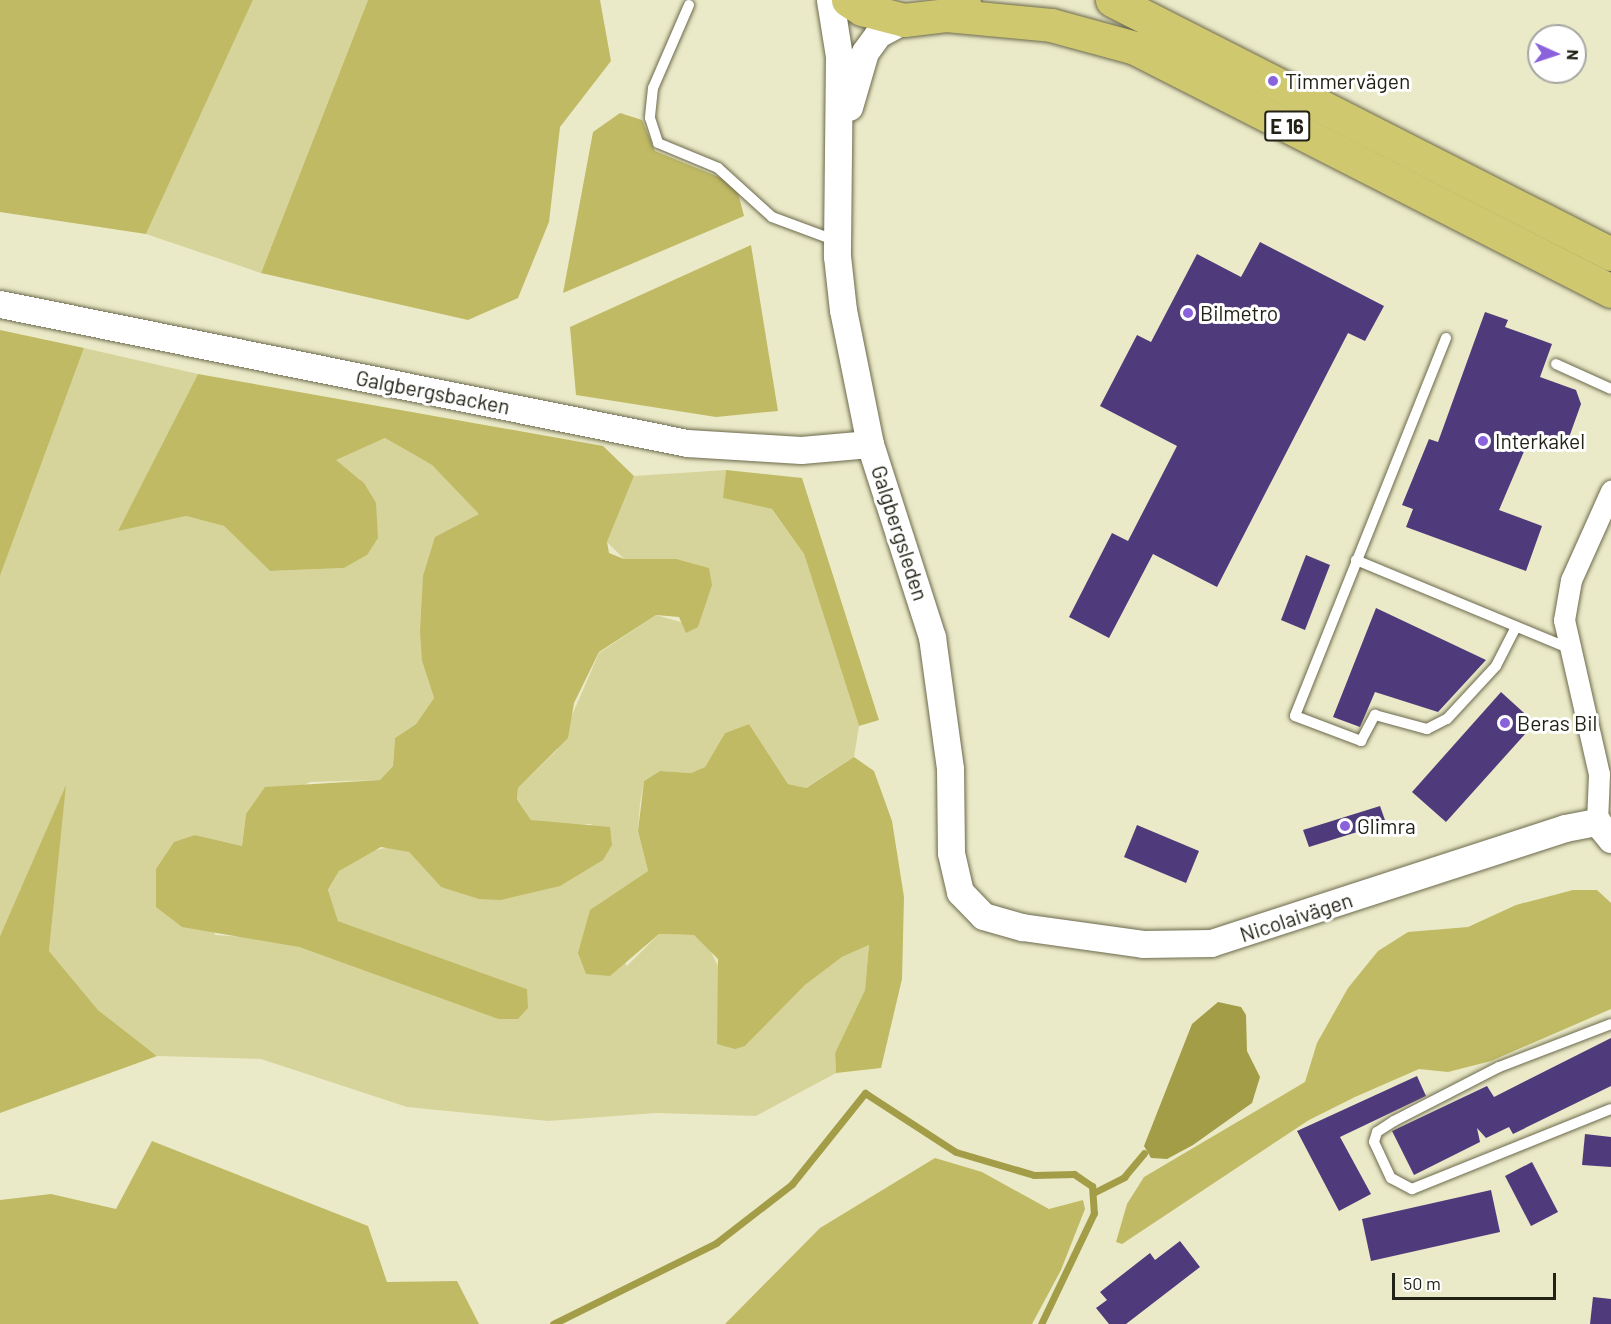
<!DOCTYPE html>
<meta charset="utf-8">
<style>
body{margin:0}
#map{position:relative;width:1611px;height:1324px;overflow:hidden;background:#ebeac8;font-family:Barlow,sans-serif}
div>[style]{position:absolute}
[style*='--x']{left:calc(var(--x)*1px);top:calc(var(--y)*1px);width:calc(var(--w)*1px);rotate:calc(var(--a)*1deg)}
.green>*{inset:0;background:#d7d49b}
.forest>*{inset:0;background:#c0ba65}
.water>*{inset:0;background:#a39d48}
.stream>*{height:7px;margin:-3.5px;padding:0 3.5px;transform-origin:3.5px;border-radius:3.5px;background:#a39d48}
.building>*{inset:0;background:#4f3a7c}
.roads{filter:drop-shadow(0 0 2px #6c6a4d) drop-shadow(0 0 2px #6c6a4d)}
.service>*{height:10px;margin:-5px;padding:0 5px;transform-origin:5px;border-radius:5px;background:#fff}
.minor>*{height:21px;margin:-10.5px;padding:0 10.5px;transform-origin:10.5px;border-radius:10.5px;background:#fff}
.tertiary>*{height:27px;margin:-13.5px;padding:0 13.5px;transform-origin:13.5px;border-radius:13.5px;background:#fff}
.trunk>*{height:33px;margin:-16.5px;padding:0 16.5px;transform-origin:16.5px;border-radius:16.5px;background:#d0c86e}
.dots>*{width:16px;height:16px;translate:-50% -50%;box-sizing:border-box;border:3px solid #fff;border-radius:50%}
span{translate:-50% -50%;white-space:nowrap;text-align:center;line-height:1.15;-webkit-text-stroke:6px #fff;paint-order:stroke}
.shield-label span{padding:2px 4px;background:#fff;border:2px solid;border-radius:4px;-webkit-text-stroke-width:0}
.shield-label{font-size:20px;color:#232216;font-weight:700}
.poi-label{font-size:21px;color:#232216}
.left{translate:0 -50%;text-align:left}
.street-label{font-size:21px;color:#232216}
.north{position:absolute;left:1527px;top:24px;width:60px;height:60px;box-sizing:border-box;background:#fff;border:2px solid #a7a7a2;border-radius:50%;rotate:93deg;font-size:16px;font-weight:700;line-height:24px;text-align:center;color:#232216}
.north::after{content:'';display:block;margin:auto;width:21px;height:27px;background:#8a62dc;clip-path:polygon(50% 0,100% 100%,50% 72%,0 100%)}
.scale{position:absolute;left:1392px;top:1273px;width:164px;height:27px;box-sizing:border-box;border:3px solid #232216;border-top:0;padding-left:8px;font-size:18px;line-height:21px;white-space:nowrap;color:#232216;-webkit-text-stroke:4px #fff;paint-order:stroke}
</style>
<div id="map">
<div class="green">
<i style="clip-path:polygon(253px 0,368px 0,261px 273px,146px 234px)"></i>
<i style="clip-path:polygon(84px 348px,198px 374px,119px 530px,186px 516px,224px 526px,270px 571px,344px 568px,367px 555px,361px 480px,335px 460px,385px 438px,432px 465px,480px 514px,422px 661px,434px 698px,416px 724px,395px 738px,393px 766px,380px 780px,310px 782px,246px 814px,242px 846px,195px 835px,215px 935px,263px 938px,299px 947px,498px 1019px,527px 989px,338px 921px,328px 891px,339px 871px,362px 853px,394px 846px,409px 852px,441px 887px,501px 900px,592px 824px,561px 826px,531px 820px,517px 798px,518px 788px,557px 750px,599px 653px,656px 615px,698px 627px,703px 608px,641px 560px,624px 559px,607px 542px,634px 476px,726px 470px,724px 498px,772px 509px,804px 554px,859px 726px,854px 757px,805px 788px,788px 784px,749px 724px,725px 733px,705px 767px,691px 773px,660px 771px,644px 781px,640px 804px,638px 831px,648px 871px,591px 910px,627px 966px,659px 934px,694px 935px,708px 946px,720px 970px,717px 1044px,745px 1046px,805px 985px,842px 957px,869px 945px,865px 990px,835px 1053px,836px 1073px,756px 1116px,656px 1113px,548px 1121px,407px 1107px,261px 1059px,157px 1056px,98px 1010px,49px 951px,65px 788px,0 936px,0 576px)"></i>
</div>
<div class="forest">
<i style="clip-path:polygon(0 0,253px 0,146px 234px,0 212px)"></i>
<i style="clip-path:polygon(368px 0,600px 0,611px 61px,560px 127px,549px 222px,518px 298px,468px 320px,261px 273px)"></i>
<i style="clip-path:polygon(620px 113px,642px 120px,655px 151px,726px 180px,738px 193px,744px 216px,563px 293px,593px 132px)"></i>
<i style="clip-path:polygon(751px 245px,778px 411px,716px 417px,576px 395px,570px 327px)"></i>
<i style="clip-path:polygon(0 330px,84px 348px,0 576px)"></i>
<i style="clip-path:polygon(198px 374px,603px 446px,634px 476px,607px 542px,609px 553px,624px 559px,676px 559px,709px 568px,712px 585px,698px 627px,686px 633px,679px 617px,656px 615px,599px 652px,574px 703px,568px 738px,518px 788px,517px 799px,531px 820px,610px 827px,612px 845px,603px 860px,560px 886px,501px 900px,479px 899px,441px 887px,409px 852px,381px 847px,339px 871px,328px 890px,338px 921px,527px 989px,528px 1008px,518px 1019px,498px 1019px,299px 947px,182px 927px,156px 907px,156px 869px,174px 842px,195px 835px,242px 846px,246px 814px,265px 787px,380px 780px,393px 766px,395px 738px,416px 724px,434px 698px,422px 661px,420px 631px,423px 576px,435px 537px,479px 514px,432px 465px,385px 438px,336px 460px,364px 483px,376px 503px,378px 538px,367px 555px,344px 568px,270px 571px,224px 526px,186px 516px,118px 531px)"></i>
<i style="clip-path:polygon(726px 470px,802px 478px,879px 720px,859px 726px,804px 554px,772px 509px,723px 498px)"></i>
<i style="clip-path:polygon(749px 724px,788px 784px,806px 788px,854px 757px,874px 771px,892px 821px,904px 897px,902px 979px,881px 1068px,836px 1073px,835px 1053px,865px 990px,869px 945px,842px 957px,805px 985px,745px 1046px,735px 1049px,717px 1044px,718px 959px,694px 935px,659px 934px,610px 976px,586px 974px,578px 953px,590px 910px,648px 871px,638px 831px,644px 781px,660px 771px,691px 773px,705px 767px,725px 733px)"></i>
<i style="clip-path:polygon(66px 785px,49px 951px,98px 1010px,157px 1056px,0 1113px,0 936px)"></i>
<i style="clip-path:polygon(1573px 890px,1597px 890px,1611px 903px,1611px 1009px,1491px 1061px,1448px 1072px,1419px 1069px,1355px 1097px,1309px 1120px,1122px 1244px,1116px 1242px,1127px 1204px,1144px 1177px,1305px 1082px,1317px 1043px,1348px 988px,1378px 951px,1408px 932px,1468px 927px,1516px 905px)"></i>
<i style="clip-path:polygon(152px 1141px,368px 1226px,387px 1282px,457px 1281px,479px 1324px,0 1324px,0 1200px,51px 1194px,116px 1209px)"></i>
<i style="clip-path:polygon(935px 1158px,982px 1172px,1049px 1209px,1083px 1200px,1085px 1209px,1061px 1270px,1032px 1324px,725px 1324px,820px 1228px)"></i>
</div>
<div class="water">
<i style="clip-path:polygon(1218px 1002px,1241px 1007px,1246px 1015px,1247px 1051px,1260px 1077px,1252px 1103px,1193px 1145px,1167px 1159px,1151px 1158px,1144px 1146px,1192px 1024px)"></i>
</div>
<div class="stream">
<i style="--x:1095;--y:1192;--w:33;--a:-27"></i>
<i style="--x:1124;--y:1177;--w:31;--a:-50"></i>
<i style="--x:553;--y:1324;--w:182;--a:-26.4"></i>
<i style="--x:716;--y:1243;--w:96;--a:-37.8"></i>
<i style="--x:792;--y:1184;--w:117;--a:-51.3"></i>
<i style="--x:865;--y:1093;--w:108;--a:33"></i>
<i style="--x:956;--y:1152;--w:81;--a:16.4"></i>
<i style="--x:1034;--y:1175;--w:40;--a:-1.4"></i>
<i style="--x:1074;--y:1174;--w:22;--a:34"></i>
<i style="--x:1092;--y:1186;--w:27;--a:86"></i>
<i style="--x:1094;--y:1213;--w:123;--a:115.5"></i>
</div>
<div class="building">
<i style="clip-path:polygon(1260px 242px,1384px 306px,1365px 341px,1348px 333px,1217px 587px,1153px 554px,1109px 638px,1069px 617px,1112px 533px,1128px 541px,1177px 446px,1100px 406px,1137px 335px,1151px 342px,1197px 254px,1241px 277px)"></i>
<i style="clip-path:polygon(1485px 312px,1508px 320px,1505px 327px,1552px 344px,1540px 377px,1576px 390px,1581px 404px,1567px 443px,1559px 446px,1531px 435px,1499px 510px,1542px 526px,1526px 571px,1406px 527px,1413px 509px,1402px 505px,1429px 439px,1438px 442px)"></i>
<i style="clip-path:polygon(1306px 555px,1330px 565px,1305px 630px,1281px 620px)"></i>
<i style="clip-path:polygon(1376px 608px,1486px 660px,1438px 712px,1375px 692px,1360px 727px,1333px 717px)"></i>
<i style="clip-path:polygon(1501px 692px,1535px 723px,1446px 822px,1412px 792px)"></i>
<i style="clip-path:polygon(1380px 806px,1386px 823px,1309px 847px,1303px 830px)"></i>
<i style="clip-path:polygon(1137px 825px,1199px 851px,1186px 883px,1124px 857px)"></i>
<i style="clip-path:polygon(1611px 1038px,1611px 1086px,1513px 1134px,1509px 1127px,1486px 1138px,1477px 1128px,1480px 1142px,1414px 1175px,1392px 1131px,1487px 1086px,1494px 1097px)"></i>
<i style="clip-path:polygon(1417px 1076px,1426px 1096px,1340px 1137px,1371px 1194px,1339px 1211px,1297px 1131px)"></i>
<i style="clip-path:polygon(1585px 1134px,1611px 1137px,1611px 1167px,1582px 1165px)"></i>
<i style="clip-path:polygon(1532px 1162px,1558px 1212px,1531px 1226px,1505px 1176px)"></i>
<i style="clip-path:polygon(1491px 1190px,1500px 1232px,1371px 1261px,1362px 1219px)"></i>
<i style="clip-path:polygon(1180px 1241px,1200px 1267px,1126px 1324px,1109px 1324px,1096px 1308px,1107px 1300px,1100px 1292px,1150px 1253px,1155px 1260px)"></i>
<i style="clip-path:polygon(1593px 1297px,1611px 1299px,1611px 1324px,1590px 1324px)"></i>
</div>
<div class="roads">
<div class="service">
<i style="--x:689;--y:5;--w:90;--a:113.4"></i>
<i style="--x:653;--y:88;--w:30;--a:96"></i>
<i style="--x:650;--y:118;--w:26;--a:72"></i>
<i style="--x:658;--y:143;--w:65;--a:22.6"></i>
<i style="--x:718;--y:168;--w:73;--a:42.2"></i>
<i style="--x:772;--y:217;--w:69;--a:20.3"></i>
<i style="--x:1446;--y:338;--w:407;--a:111.8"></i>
<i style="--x:1295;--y:716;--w:71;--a:20.7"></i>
<i style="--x:1361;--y:741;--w:30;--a:-62"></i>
<i style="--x:1375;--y:715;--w:54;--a:15.1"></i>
<i style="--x:1427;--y:729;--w:22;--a:-27"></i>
<i style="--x:1447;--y:719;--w:72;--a:-47.2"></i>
<i style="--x:1496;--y:666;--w:44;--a:-62.9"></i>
<i style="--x:1556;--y:364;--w:60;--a:24.4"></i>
<i style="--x:1356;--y:560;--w:230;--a:22.5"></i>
<i style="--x:1611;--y:1024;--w:120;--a:159"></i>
<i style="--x:1499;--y:1067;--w:118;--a:152.8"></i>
<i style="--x:1394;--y:1121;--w:20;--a:147"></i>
<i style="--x:1377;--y:1132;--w:10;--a:107"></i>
<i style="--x:1374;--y:1142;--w:40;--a:65"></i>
<i style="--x:1391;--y:1178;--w:24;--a:28"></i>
<i style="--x:1412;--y:1189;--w:214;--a:-21.9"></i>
</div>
<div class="minor">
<i style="--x:1597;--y:822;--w:48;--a:-87.6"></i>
<i style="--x:1599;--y:774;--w:158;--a:-102.8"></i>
<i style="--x:1564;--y:620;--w:41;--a:-80.1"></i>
<i style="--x:1571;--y:580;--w:98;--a:-65.8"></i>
</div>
<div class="tertiary">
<i style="--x:830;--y:0;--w:57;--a:80.9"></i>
<i style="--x:839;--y:56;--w:200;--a:90.6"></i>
<i style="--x:837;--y:256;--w:54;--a:83.7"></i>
<i style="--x:843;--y:310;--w:137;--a:78.6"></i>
<i style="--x:870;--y:444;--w:203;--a:72.2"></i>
<i style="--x:932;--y:637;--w:133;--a:82.2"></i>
<i style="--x:950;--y:769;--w:84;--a:89.3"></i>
<i style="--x:951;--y:853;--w:40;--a:77"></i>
<i style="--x:960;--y:892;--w:33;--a:46"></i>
<i style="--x:983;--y:916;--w:41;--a:15.8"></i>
<i style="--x:1022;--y:927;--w:122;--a:8"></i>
<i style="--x:1143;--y:944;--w:68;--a:-0.8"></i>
<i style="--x:1211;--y:943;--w:372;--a:-18"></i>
<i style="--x:1565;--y:828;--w:33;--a:-11"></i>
<i style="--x:1597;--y:822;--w:22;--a:51"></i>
<i style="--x:849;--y:107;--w:57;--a:-73.8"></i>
<i style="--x:865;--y:52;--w:22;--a:-54"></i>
<i style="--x:878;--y:34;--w:30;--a:-28"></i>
<i style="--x:0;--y:304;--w:701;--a:11.44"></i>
<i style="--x:687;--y:443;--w:114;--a:3.5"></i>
<i style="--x:801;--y:450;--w:69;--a:-5"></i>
</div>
<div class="trunk">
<i style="--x:848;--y:0;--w:17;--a:33"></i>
<i style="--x:862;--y:9;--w:43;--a:14.7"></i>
<i style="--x:904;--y:20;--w:42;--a:-6.8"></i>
<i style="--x:946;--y:15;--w:21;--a:-28"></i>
<i style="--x:1112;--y:0;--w:560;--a:26.98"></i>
<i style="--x:946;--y:15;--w:105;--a:5.4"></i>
<i style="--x:1051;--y:25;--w:87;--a:15.3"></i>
<i style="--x:1135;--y:48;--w:534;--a:27.04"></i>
</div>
</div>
<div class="dots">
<i style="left:1273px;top:81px;background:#8a62dc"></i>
<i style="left:1188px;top:313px;background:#8a62dc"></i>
<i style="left:1483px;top:441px;background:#8a62dc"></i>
<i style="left:1505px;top:723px;background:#8a62dc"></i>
<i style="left:1345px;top:826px;background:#8a62dc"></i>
</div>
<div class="shield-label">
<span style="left:1287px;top:126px">E 16</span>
</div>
<div class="poi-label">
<span class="left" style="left:1285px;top:81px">Timmervägen</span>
<span class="left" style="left:1200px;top:313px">Bilmetro</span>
<span class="left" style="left:1495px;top:441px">Interkakel</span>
<span class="left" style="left:1517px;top:723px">Beras Bil</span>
<span class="left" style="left:1357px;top:826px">Glimra</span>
</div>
<div class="street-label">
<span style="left:433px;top:392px;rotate:11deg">Galgbergsbacken</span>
<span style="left:900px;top:533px;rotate:72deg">Galgbergsleden</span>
<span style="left:1296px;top:917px;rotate:-18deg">Nicolaivägen</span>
</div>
<div class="north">N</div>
<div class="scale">50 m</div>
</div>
